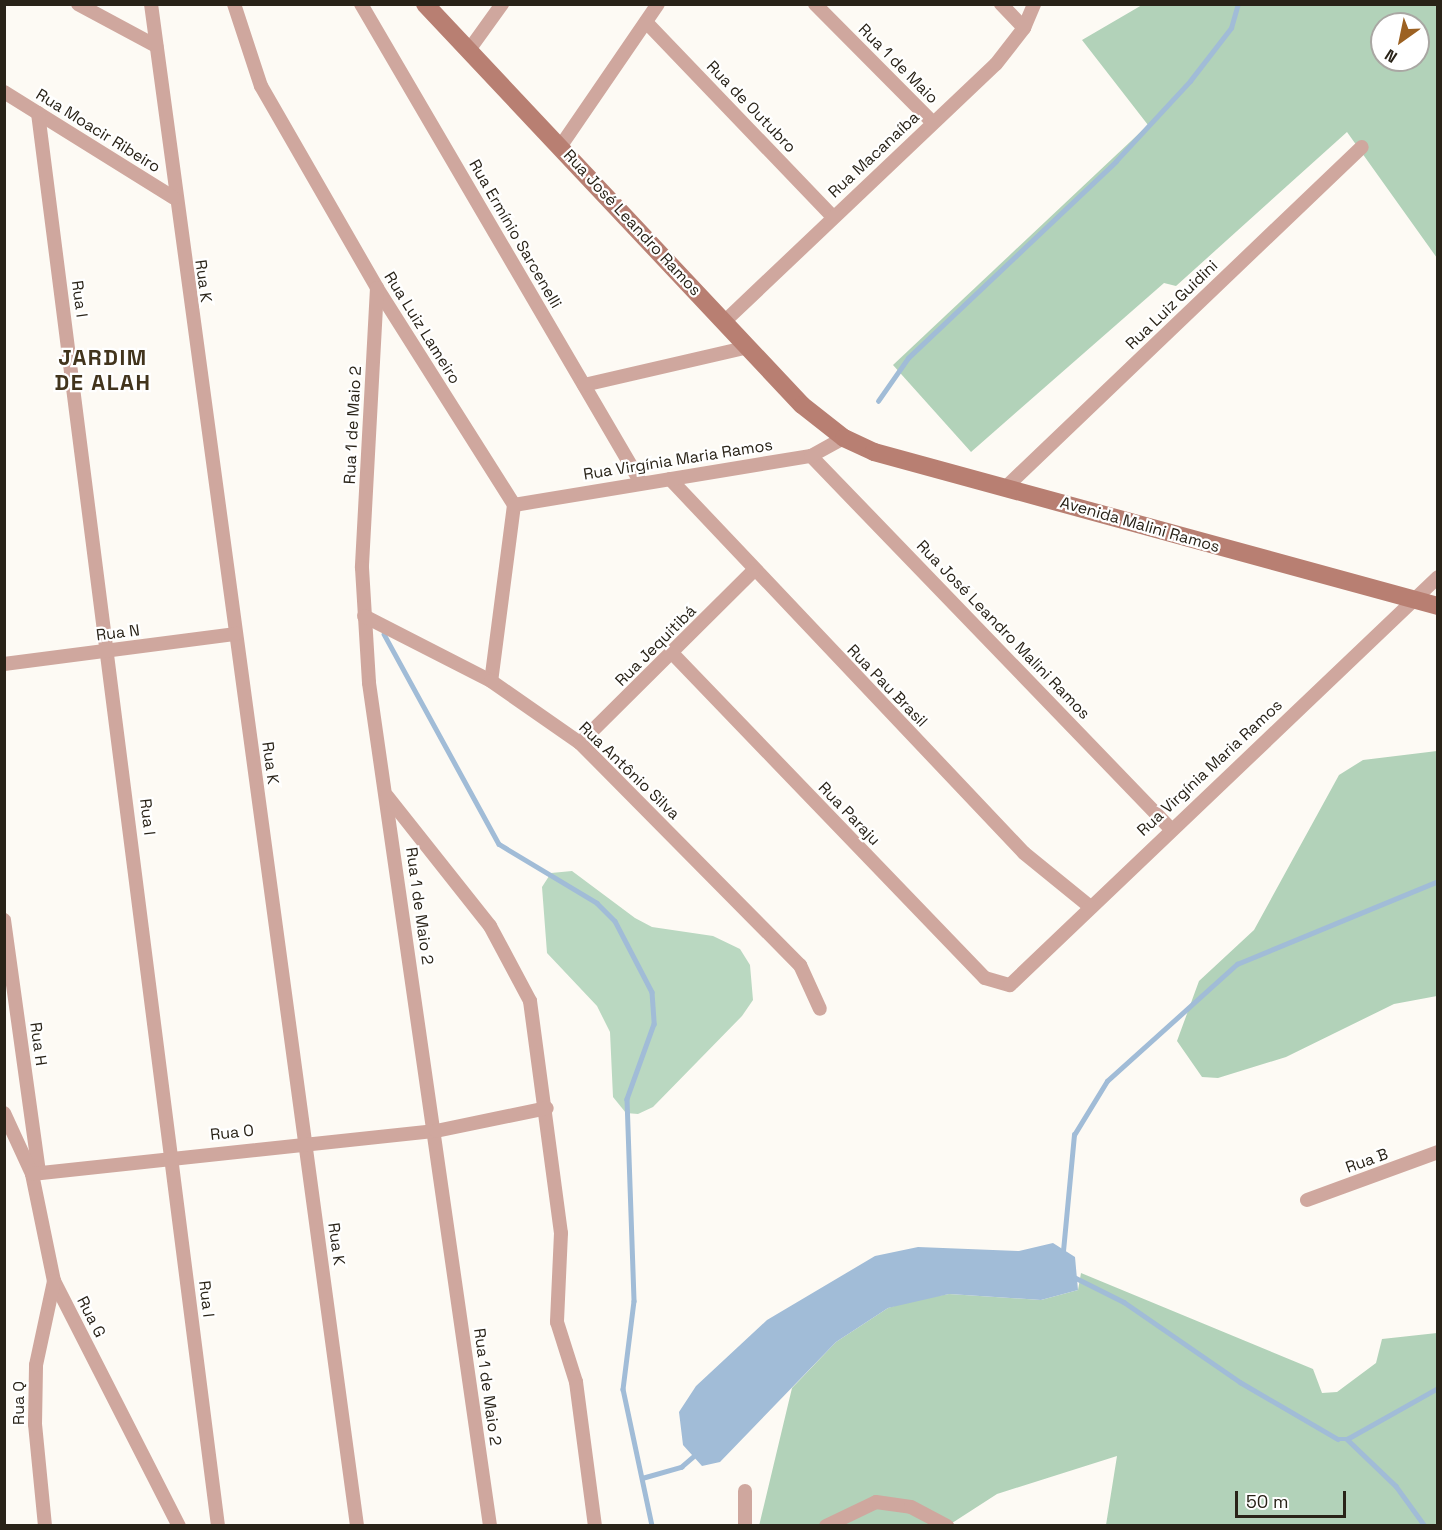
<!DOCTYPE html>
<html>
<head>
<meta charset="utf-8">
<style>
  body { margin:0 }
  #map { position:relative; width:1442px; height:1530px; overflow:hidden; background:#fdfaf4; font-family:"Space Grotesk",sans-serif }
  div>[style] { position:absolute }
  .green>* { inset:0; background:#bad8c1 }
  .forest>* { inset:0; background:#b2d2b9 }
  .water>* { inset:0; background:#a1bcd7 }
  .stream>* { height:4.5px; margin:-2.25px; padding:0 2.25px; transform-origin:2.25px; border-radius:2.25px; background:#a1bcd7 }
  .street>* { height:14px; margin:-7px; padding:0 7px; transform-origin:7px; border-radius:7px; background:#cfa79e }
  .secondary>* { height:18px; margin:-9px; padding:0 9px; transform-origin:9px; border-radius:9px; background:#b87f72 }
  span { translate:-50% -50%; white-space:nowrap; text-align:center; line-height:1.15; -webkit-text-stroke:4.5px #fff; paint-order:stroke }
  .street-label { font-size:16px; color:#292318 }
  .district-label { font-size:22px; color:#42341c; font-weight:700; letter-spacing:1.5px }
  .frame { position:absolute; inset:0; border:6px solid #292318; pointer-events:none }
  .north { position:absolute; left:1370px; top:12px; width:60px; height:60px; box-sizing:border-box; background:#fff; border:2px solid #a9a7a3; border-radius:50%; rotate:213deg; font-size:16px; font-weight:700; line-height:24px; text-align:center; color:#292318 }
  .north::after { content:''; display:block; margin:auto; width:21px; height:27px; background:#9c6122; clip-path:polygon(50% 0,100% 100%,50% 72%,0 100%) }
  .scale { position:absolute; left:1235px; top:1491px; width:111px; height:27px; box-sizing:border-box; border:3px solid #292318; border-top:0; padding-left:8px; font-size:18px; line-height:21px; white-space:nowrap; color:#292318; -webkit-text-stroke:4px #fff; paint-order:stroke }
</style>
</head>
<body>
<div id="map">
  <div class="green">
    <i style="clip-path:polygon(572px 871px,635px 918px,652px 927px,713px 936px,740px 949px,750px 965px,753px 1000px,742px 1016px,653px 1107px,638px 1114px,626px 1113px,613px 1097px,610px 1032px,597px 1006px,547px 953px,542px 887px,551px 873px)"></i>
  </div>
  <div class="forest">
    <i style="clip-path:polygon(evenodd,1142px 5px,1437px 5px,1437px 258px,1347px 132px,1176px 286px,1164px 283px,971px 452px,893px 365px,1148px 125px,1082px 40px,1142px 5px,1382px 24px,1418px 24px,1418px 60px,1382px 60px,1382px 24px)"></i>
    <i style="clip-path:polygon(1437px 751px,1437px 996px,1394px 1004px,1286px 1057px,1218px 1078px,1202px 1077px,1177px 1041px,1199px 981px,1254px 930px,1339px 775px,1363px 760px)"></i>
    <i style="clip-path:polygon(1081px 1273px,1313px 1369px,1322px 1393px,1337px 1392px,1376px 1363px,1382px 1339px,1437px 1333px,1437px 1525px,1106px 1525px,1117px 1456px,997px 1494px,949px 1525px,759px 1526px,792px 1388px,836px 1342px,888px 1308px,913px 1300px,949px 1294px,1041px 1300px,1078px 1290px)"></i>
  </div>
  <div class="water">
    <i style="clip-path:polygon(1053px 1243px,1075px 1257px,1078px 1290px,1041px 1300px,949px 1294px,888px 1308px,836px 1342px,720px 1462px,702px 1466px,683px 1445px,679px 1412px,696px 1386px,767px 1320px,875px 1256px,918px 1247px,1019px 1251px)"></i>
  </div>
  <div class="stream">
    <i style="left:878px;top:401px;width:52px;rotate:-55.1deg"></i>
    <i style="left:908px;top:358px;width:286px;rotate:-43.4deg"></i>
    <i style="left:1116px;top:161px;width:109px;rotate:-47.2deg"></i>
    <i style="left:1190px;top:81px;width:67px;rotate:-52.3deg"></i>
    <i style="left:1231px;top:28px;width:25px;rotate:-74deg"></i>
    <i style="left:384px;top:634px;width:239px;rotate:61.3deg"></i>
    <i style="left:499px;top:844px;width:114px;rotate:31deg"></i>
    <i style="left:597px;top:903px;width:25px;rotate:45deg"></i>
    <i style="left:615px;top:921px;width:80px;rotate:62.5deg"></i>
    <i style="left:652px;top:992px;width:32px;rotate:86deg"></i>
    <i style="left:654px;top:1024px;width:80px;rotate:109.8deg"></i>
    <i style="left:627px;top:1099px;width:202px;rotate:88deg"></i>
    <i style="left:634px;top:1301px;width:89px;rotate:97.1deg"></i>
    <i style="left:623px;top:1389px;width:140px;rotate:78deg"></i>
    <i style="left:1063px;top:1251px;width:117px;rotate:-84.6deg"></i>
    <i style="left:1074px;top:1135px;width:63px;rotate:-58.6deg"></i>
    <i style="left:1107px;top:1081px;width:175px;rotate:-42deg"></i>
    <i style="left:1237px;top:964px;width:217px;rotate:-22.4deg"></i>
    <i style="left:1074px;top:1277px;width:56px;rotate:26.6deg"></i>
    <i style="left:1124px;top:1302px;width:141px;rotate:34.6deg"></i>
    <i style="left:1240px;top:1382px;width:113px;rotate:30.2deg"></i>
    <i style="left:1338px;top:1439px;width:9px"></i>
    <i style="left:1347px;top:1439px;width:104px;rotate:-29.3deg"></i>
    <i style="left:1347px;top:1439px;width:68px;rotate:43.8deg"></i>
    <i style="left:1396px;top:1486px;width:49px;rotate:54.1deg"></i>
    <i style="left:642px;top:1478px;width:41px;rotate:-15.8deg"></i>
    <i style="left:681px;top:1467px;width:18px;rotate:-41deg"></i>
  </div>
  <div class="street">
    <i style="left:78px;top:4px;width:89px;rotate:28.3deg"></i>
    <i style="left:151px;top:4px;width:1536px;rotate:82.29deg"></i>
    <i style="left:234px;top:4px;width:86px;rotate:71.8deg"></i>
    <i style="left:261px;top:86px;width:233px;rotate:60.1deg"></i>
    <i style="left:377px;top:288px;width:257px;rotate:57.7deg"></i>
    <i style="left:514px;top:505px;width:177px;rotate:97.4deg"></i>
    <i style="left:361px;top:4px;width:553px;rotate:59.68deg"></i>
    <i style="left:815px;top:4px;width:166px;rotate:45.2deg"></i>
    <i style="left:1001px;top:4px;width:33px;rotate:46deg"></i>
    <i style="left:646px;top:22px;width:269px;rotate:46.2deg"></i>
    <i style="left:469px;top:50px;width:57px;rotate:-54.3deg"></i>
    <i style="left:4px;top:92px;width:200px;rotate:31.9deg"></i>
    <i style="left:38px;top:113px;width:1424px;rotate:82.74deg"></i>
    <i style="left:560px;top:147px;width:173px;rotate:-55.6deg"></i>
    <i style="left:377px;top:288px;width:280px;rotate:93.1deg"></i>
    <i style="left:362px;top:568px;width:115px;rotate:86.5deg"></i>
    <i style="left:369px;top:683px;width:852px;rotate:81.83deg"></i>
    <i style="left:725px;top:321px;width:373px;rotate:-43.5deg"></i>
    <i style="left:996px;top:64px;width:46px;rotate:-52.1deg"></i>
    <i style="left:1024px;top:28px;width:26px;rotate:-67deg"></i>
    <i style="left:584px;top:385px;width:169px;rotate:-13deg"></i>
    <i style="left:811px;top:456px;width:517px;rotate:46.02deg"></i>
    <i style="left:670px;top:479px;width:515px;rotate:46.57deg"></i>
    <i style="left:1024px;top:853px;width:82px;rotate:39.1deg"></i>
    <i style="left:1006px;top:487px;width:492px;rotate:-43.7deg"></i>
    <i style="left:514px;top:505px;width:301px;rotate:-9.4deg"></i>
    <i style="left:811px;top:456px;width:38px;rotate:-29deg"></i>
    <i style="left:364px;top:616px;width:143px;rotate:27.1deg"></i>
    <i style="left:491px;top:681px;width:108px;rotate:34.9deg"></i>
    <i style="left:580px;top:743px;width:313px;rotate:45.3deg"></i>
    <i style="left:800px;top:965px;width:48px;rotate:65.6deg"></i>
    <i style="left:672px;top:653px;width:451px;rotate:46.1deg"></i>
    <i style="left:985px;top:978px;width:26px;rotate:16deg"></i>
    <i style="left:1010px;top:985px;width:591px;rotate:-43.63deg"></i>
    <i style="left:4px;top:664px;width:234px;rotate:-7.4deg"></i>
    <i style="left:580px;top:743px;width:244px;rotate:-44.8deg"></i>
    <i style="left:387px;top:796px;width:166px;rotate:51.6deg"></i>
    <i style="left:490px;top:926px;width:85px;rotate:61.9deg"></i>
    <i style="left:530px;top:1001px;width:234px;rotate:82.4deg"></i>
    <i style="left:561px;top:1233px;width:89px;rotate:92.6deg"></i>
    <i style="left:557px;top:1322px;width:63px;rotate:72.4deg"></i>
    <i style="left:576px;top:1382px;width:145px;rotate:82.5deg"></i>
    <i style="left:4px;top:920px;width:255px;rotate:82.1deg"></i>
    <i style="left:4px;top:1113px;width:67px;rotate:65.3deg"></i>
    <i style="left:32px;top:1174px;width:109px;rotate:78.4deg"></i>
    <i style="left:54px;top:1281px;width:275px;rotate:63deg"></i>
    <i style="left:32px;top:1174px;width:406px;rotate:-6.1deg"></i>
    <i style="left:436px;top:1131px;width:113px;rotate:-11.7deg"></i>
    <i style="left:1307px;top:1200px;width:140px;rotate:-20.1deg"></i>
    <i style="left:45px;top:1526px;width:102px;rotate:-95.6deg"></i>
    <i style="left:35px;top:1424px;width:59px;rotate:-89deg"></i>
    <i style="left:36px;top:1365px;width:86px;rotate:-77.9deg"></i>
    <i style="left:745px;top:1526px;width:35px;rotate:-90deg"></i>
    <i style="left:826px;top:1526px;width:55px;rotate:-25.6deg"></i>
    <i style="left:876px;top:1502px;width:35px;rotate:8deg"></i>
    <i style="left:911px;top:1507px;width:41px;rotate:27.8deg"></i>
  </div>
  <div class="secondary">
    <i style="left:425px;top:4px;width:550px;rotate:46.77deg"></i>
    <i style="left:802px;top:405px;width:53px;rotate:38.2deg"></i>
    <i style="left:844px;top:438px;width:33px;rotate:25deg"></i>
    <i style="left:874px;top:452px;width:585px;rotate:15.27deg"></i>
  </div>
  <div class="street-label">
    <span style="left:898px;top:64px;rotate:45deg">Rua 1 de Maio</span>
    <span style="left:751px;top:107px;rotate:46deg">Rua de Outubro</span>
    <span style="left:98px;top:131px;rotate:32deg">Rua Moacir Ribeiro</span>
    <span style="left:874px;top:155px;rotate:-43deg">Rua Macanaíba</span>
    <span style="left:632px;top:223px;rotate:47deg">Rua José Leandro Ramos</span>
    <span style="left:515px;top:234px;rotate:60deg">Rua Ermínio Sarcenelli</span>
    <span style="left:203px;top:281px;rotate:82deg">Rua K</span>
    <span style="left:79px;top:299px;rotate:82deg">Rua I</span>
    <span style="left:1172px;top:305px;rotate:-44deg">Rua Luiz Guidini</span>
    <span style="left:422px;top:328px;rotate:58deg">Rua Luiz Lameiro</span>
    <span style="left:353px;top:425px;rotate:-87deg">Rua 1 de Maio 2</span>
    <span style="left:678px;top:460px;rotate:-9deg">Rua Virgínia Maria Ramos</span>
    <span style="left:1140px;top:525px;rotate:16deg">Avenida Malini Ramos</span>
    <span style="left:1003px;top:630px;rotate:46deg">Rua José Leandro Malini Ramos</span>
    <span style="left:118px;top:633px;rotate:-7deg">Rua N</span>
    <span style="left:656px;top:646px;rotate:-45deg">Rua Jequitibá</span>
    <span style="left:887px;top:686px;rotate:46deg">Rua Pau Brasil</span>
    <span style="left:270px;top:763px;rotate:82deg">Rua K</span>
    <span style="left:1210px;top:768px;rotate:-43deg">Rua Virgínia Maria Ramos</span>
    <span style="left:629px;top:771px;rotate:44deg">Rua Antônio Silva</span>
    <span style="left:849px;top:814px;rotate:46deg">Rua Paraju</span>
    <span style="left:147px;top:817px;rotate:83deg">Rua I</span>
    <span style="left:419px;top:906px;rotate:82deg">Rua 1 de Maio 2</span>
    <span style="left:38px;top:1044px;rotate:82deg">Rua H</span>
    <span style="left:232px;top:1133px;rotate:-6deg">Rua O</span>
    <span style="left:1367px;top:1161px;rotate:-20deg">Rua B</span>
    <span style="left:336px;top:1244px;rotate:82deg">Rua K</span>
    <span style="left:206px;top:1299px;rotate:83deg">Rua I</span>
    <span style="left:91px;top:1317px;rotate:63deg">Rua G</span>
    <span style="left:487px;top:1387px;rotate:82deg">Rua 1 de Maio 2</span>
    <span style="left:19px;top:1403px;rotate:-90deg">Rua Q</span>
  </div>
  <div class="district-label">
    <span style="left:103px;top:370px">JARDIM<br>DE ALAH</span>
  </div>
  <div class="frame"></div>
  <div class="north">N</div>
  <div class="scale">50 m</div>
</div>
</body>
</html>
